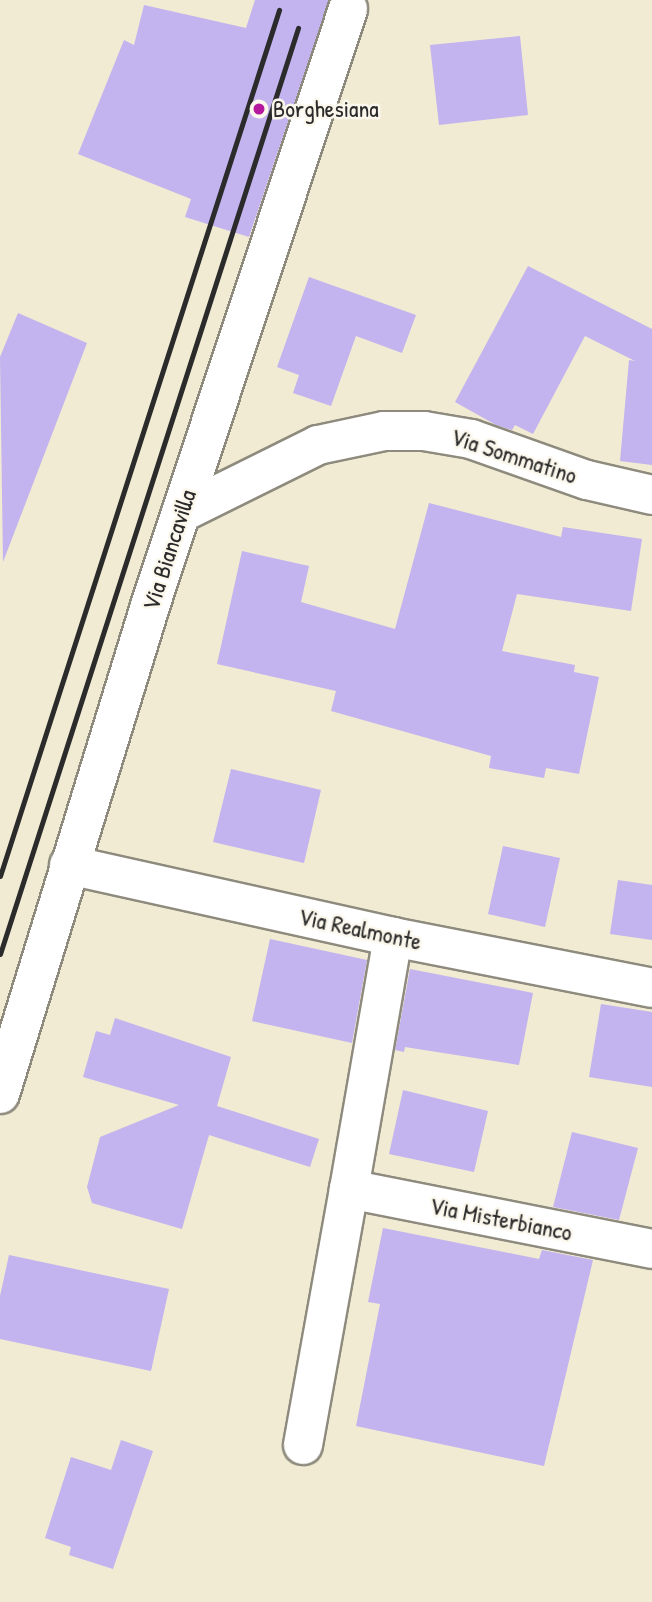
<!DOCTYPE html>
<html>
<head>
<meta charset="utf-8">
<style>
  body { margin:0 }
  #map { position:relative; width:652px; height:1602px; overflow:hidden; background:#f0ebd2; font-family:"Patrick Hand",sans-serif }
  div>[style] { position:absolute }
  .building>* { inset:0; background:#c3b3ef }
  .roads { filter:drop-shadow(2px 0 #8e8b7e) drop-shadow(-2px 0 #8e8b7e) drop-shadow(0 2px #8e8b7e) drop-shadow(0 -2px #8e8b7e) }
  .minor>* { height:38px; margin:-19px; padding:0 19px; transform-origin:19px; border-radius:19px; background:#fff }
  .rail>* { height:5px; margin:-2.5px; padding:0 2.5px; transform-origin:2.5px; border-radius:2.5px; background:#2b2b2b }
  .dots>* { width:19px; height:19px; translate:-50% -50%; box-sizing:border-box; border:4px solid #fbf7ec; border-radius:50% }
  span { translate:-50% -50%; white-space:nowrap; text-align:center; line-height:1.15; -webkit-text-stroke:5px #fbf7ec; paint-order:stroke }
  .poi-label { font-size:24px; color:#2b2b2b }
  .left { translate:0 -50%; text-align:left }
  .street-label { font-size:24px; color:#2b2b2b }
</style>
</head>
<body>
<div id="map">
  <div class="building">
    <i style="clip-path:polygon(255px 0,329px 0,249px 237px,185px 217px,191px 199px,78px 154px,124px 40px,134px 45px,144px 5px,246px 28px)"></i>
    <i style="clip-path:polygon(520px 36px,528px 115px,439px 125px,430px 45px)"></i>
    <i style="clip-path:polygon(528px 266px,652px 329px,652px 465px,620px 461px,629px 360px,635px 361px,585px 336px,533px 434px,515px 425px,512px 430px,496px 425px,455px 402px)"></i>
    <i style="clip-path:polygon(309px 277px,416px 315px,402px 353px,356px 336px,331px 406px,293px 393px,299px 375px,277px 367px)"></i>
    <i style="clip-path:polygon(18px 313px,87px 343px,3px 562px,0 357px)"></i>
    <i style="clip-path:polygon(429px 503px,561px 537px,563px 527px,642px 539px,631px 611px,517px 594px,502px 651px,575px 665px,574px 672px,599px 677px,579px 774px,546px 768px,544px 778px,489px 768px,491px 756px,331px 711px,336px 691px,217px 664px,242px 551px,309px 566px,301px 602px,395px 629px)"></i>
    <i style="clip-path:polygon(231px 769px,321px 790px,304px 863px,213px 842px)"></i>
    <i style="clip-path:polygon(503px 846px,560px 858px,545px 927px,488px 914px)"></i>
    <i style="clip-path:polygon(618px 880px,652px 885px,652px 940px,610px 934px)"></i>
    <i style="clip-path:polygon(270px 939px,367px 960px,352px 1043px,252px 1021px)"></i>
    <i style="clip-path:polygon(410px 969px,533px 993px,519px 1065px,405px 1047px,404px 1052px,395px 1050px)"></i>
    <i style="clip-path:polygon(601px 1004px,652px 1012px,652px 1087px,589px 1077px)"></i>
    <i style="clip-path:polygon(115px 1018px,231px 1057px,217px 1106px,319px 1139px,310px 1167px,209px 1135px,182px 1229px,92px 1203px,87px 1187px,100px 1137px,179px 1105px,83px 1077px,96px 1031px,110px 1035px)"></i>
    <i style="clip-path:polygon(403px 1090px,488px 1111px,474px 1172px,389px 1154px)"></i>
    <i style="clip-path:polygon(572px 1132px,638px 1148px,619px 1220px,553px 1207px)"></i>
    <i style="clip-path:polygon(383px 1228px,539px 1259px,542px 1250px,593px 1260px,544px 1466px,356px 1426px,380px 1304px,368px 1302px)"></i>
    <i style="clip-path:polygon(9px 1255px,169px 1289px,151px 1371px,0 1339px,0 1296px)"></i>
    <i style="clip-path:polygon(121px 1440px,153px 1451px,113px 1569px,69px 1555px,71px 1547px,45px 1538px,71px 1457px,111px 1470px)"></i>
  </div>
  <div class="roads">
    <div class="minor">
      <i style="left:181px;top:513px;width:153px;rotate:-26.4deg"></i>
      <i style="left:318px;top:445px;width:67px;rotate:-12deg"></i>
      <i style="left:384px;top:431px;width:40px"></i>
      <i style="left:424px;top:431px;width:48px;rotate:9.7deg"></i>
      <i style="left:471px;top:439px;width:123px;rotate:19.5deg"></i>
      <i style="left:587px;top:480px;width:67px;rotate:13deg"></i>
      <i style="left:69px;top:865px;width:332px;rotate:12.5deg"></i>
      <i style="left:393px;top:937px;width:264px;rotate:11.1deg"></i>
      <i style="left:393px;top:937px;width:256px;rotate:99.9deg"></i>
      <i style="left:349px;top:1189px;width:309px;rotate:11.2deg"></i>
      <i style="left:0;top:1094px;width:511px;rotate:-72.91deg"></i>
      <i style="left:150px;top:606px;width:629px;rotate:-71.65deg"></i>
      <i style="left:303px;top:1445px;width:260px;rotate:-79.8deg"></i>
    </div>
  </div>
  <div class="rail">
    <i style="left:0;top:876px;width:910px;rotate:-72.14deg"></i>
    <i style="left:0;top:954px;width:973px;rotate:-72.16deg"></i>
  </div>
  <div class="dots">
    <i style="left:259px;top:109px;background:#b5179e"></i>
  </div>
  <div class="poi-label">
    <span class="left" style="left:273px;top:109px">Borghesiana</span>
  </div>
  <div class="street-label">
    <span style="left:514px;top:456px;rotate:18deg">Via Sommatino</span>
    <span style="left:169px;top:550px;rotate:-72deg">Via Biancavilla</span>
    <span style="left:360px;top:929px;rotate:12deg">Via Realmonte</span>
    <span style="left:501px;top:1219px;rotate:11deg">Via Misterbianco</span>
  </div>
</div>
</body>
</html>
